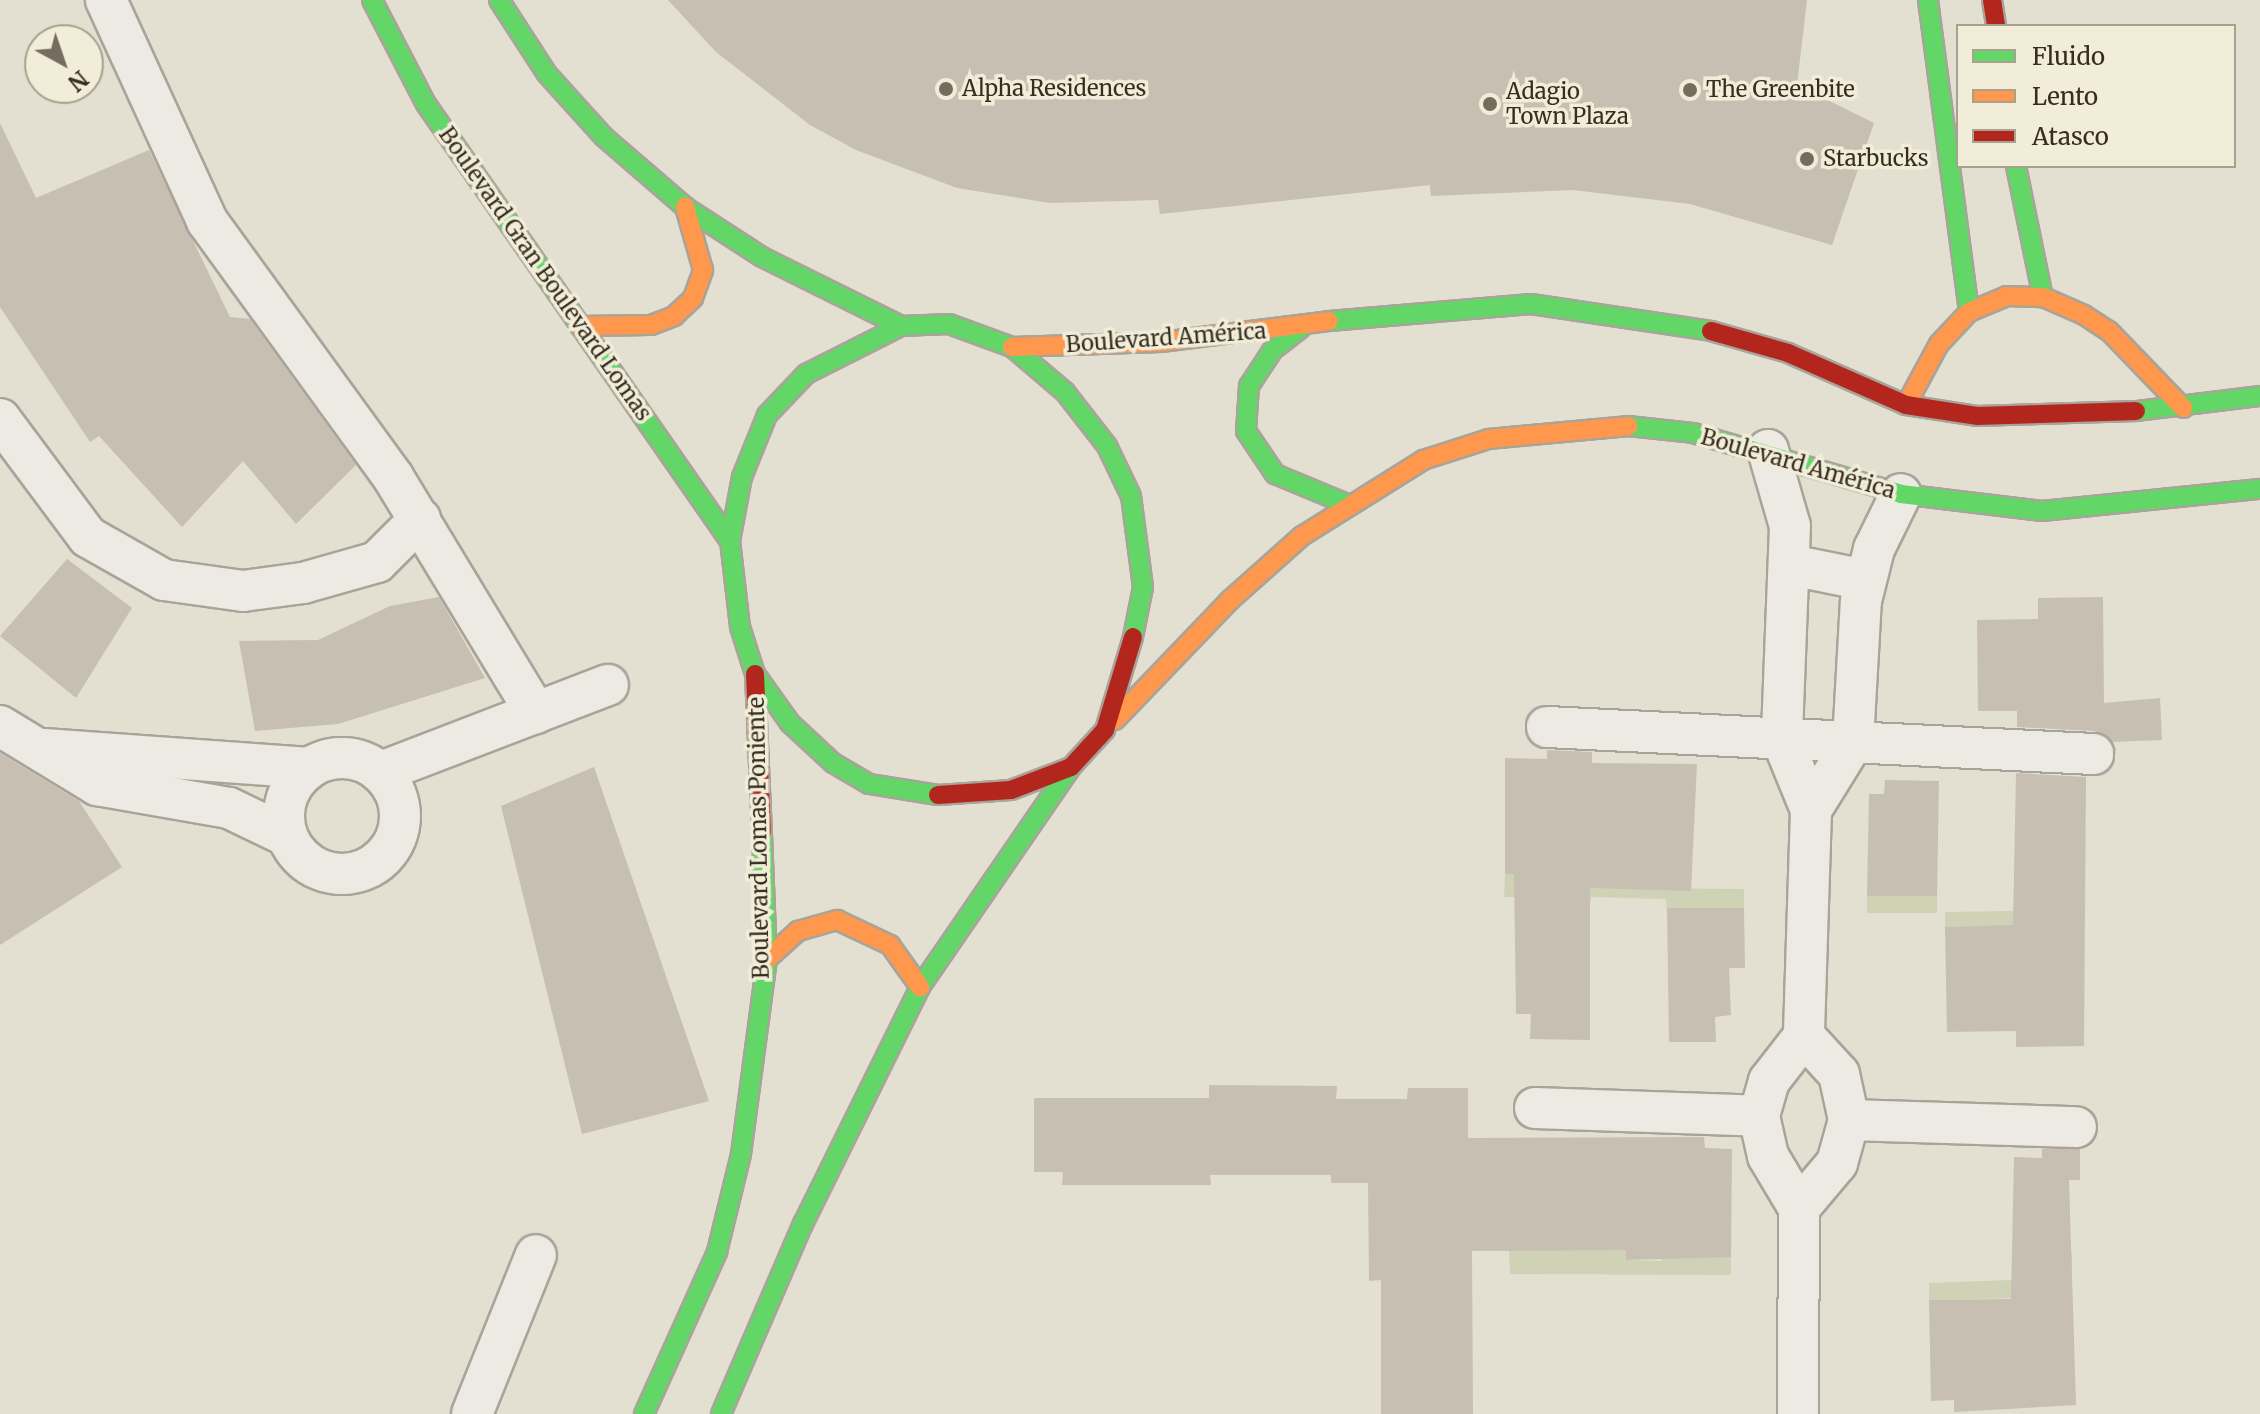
<!DOCTYPE html>
<html>
<head>
<meta charset="utf-8">
<style>
  body { margin:0 }
  #map { position:relative; width:2260px; height:1414px; overflow:hidden; background:#e3dfd1; font-family:Merriweather,serif }
  div>[style] { position:absolute }
  .green>* { inset:0; background:#d0d2b6 }
  .building>* { inset:0; background:#c7bfb2 }
  .roads { filter:drop-shadow(2px 0 #a9a49a) drop-shadow(-2px 0 #a9a49a) drop-shadow(0 2px #a9a49a) drop-shadow(0 -2px #a9a49a) }
  .street>* { height:40px; margin:-20px; padding:0 20px; transform-origin:20px; border-radius:20px; background:#eceae2 }
  .street>.ring { margin:-20px; padding:0; box-sizing:content-box; background:none; border:40px solid #eceae2; border-radius:50% }
  .fast>* { height:18px; margin:-9px; padding:0 9px; transform-origin:9px; border-radius:9px; background:#63d668 }
  .slow>* { height:18px; margin:-9px; padding:0 9px; transform-origin:9px; border-radius:9px; background:#ff974d }
  .jam>* { height:18px; margin:-9px; padding:0 9px; transform-origin:9px; border-radius:9px; background:#b3261e }
  .dots>* { width:22px; height:22px; translate:-50% -50%; box-sizing:border-box; border:4px solid #f2edd9; border-radius:50% }
  span { translate:-50% -50%; white-space:nowrap; text-align:center; line-height:1.15; -webkit-text-stroke:7px #f2edd9; paint-order:stroke }
  .poi-label { font-size:22px; color:#372e22 }
  .left { translate:0 -50%; text-align:left }
  .street-label { font-size:22px; color:#372e22 }
  .legend { position:absolute; left:1956px; top:24px; width:280px; height:144px; box-sizing:border-box; background:#f2edd9; border:2px solid #a7a190; margin:0; padding:10px 14px; list-style:none; font-size:24px; color:#372e22 }
  .legend li { display:flex; align-items:center; gap:16px; height:40px }
  .legend b { width:40px; border:2px solid #a7a190 }
  .north { position:absolute; left:24px; top:24px; width:80px; height:80px; box-sizing:border-box; background:#f2edd9; border:2px solid #a7a190; border-radius:50%; rotate:140deg; font-size:22px; font-weight:700; line-height:32px; text-align:center; color:#372e22 }
  .north::after { content:''; display:block; margin:auto; width:28px; height:36px; background:#736c5f; clip-path:polygon(50% 0,100% 100%,50% 72%,0 100%) }
</style>
</head>
<body>
<div id="map">
  <div class="green">
    <i style="clip-path:polygon(1505px 874px,1536px 874px,1592px 888px,1744px 889px,1744px 908px,1667px 916px,1666px 899px,1591px 897px,1590px 908px,1515px 909px,1515px 897px,1504px 897px)"></i>
    <i style="clip-path:polygon(1867px 896px,1937px 896px,1937px 913px,1867px 913px)"></i>
    <i style="clip-path:polygon(2013px 911px,2083px 934px,1979px 926px,1950px 927px,1945px 938px,1945px 912px)"></i>
    <i style="clip-path:polygon(1663px 1231px,1681px 1257px,1731px 1257px,1731px 1275px,1510px 1274px,1509px 1250px,1626px 1250px,1627px 1260px,1662px 1261px)"></i>
    <i style="clip-path:polygon(2072px 1254px,2072px 1297px,1929px 1300px,1929px 1283px,2011px 1280px,2047px 1255px)"></i>
  </div>
  <div class="building">
    <i style="clip-path:polygon(668px 0,1807px 0,1797px 85px,1874px 123px,1832px 245px,1690px 204px,1573px 190px,1431px 196px,1430px 185px,1160px 214px,1158px 200px,1050px 203px,957px 188px,856px 150px,810px 125px,716px 52px)"></i>
    <i style="clip-path:polygon(0 123px,36px 198px,149px 150px,230px 317px,250px 319px,356px 465px,296px 524px,243px 461px,182px 527px,99px 436px,90px 442px,0 307px)"></i>
    <i style="clip-path:polygon(67px 559px,132px 608px,76px 698px,0 636px)"></i>
    <i style="clip-path:polygon(439px 597px,485px 678px,338px 724px,255px 731px,239px 641px,318px 640px,390px 606px)"></i>
    <i style="clip-path:polygon(2103px 597px,2104px 703px,2160px 698px,2162px 740px,2112px 742px,2094px 731px,2017px 727px,2017px 711px,1978px 711px,1977px 620px,2038px 619px,2038px 598px)"></i>
    <i style="clip-path:polygon(1547px 750px,1592px 752px,1592px 763px,1697px 764px,1691px 891px,1590px 888px,1590px 1040px,1530px 1039px,1531px 1014px,1516px 1014px,1514px 874px,1505px 874px,1505px 758px,1547px 759px)"></i>
    <i style="clip-path:polygon(0 753px,79px 801px,122px 867px,0 945px)"></i>
    <i style="clip-path:polygon(594px 767px,709px 1101px,582px 1134px,501px 806px)"></i>
    <i style="clip-path:polygon(2016px 773px,2086px 777px,2084px 1046px,2016px 1047px,2016px 1031px,1947px 1032px,1945px 927px,2013px 925px)"></i>
    <i style="clip-path:polygon(1885px 780px,1939px 781px,1937px 896px,1867px 896px,1869px 794px,1884px 794px)"></i>
    <i style="clip-path:polygon(1667px 908px,1744px 908px,1745px 968px,1729px 968px,1731px 1015px,1715px 1017px,1716px 1042px,1669px 1042px)"></i>
    <i style="clip-path:polygon(1209px 1085px,1337px 1086px,1336px 1099px,1407px 1099px,1408px 1088px,1468px 1088px,1468px 1138px,1704px 1137px,1705px 1148px,1732px 1149px,1731px 1257px,1626px 1260px,1626px 1250px,1472px 1251px,1473px 1414px,1381px 1414px,1381px 1280px,1369px 1281px,1368px 1183px,1331px 1183px,1331px 1175px,1210px 1175px,1211px 1185px,1062px 1185px,1063px 1172px,1034px 1172px,1034px 1098px,1209px 1098px)"></i>
    <i style="clip-path:polygon(2042px 1149px,2080px 1149px,2080px 1180px,2069px 1180px,2076px 1405px,1954px 1412px,1954px 1400px,1931px 1401px,1929px 1300px,2011px 1299px,2014px 1157px,2042px 1158px)"></i>
  </div>
  <div class="roads">
    <div class="street">
      <i style="left:106px;top:0;width:243px;rotate:65.4deg"></i>
      <i style="left:207px;top:221px;width:316px;rotate:54deg"></i>
      <i style="left:393px;top:477px;width:276px;rotate:58.8deg"></i>
      <i style="left:0;top:419px;width:147px;rotate:53.3deg"></i>
      <i style="left:88px;top:537px;width:87px;rotate:29.5deg"></i>
      <i style="left:164px;top:580px;width:80px;rotate:7.9deg"></i>
      <i style="left:243px;top:591px;width:61px;rotate:-7.6deg"></i>
      <i style="left:303px;top:583px;width:77px;rotate:-15.8deg"></i>
      <i style="left:377px;top:562px;width:61px;rotate:-45deg"></i>
      <i style="left:1768px;top:450px;width:79px;rotate:73.9deg"></i>
      <i style="left:1790px;top:526px;width:213px;rotate:92.2deg"></i>
      <i style="left:1782px;top:739px;width:77px;rotate:67.8deg"></i>
      <i style="left:1811px;top:810px;width:226px;rotate:91.8deg"></i>
      <i style="left:1804px;top:1036px;width:57px;rotate:127.9deg"></i>
      <i style="left:1769px;top:1081px;width:36px;rotate:106deg"></i>
      <i style="left:1759px;top:1116px;width:41px;rotate:77.3deg"></i>
      <i style="left:1768px;top:1156px;width:61px;rotate:59.2deg"></i>
      <i style="left:1799px;top:1208px;width:206px;rotate:90.3deg"></i>
      <i style="left:1791px;top:565px;width:76px;rotate:11.5deg"></i>
      <i style="left:0;top:726px;width:114px;rotate:31.3deg"></i>
      <i style="left:97px;top:785px;width:134px;rotate:9.9deg"></i>
      <i style="left:229px;top:808px;width:64px;rotate:25.8deg"></i>
      <i style="left:1547px;top:727px;width:547px;rotate:2.83deg"></i>
      <i style="left:44px;top:749px;width:266px;rotate:4.1deg"></i>
      <i class="ring" style="left:284px;top:758px;width:76px;height:76px"></i>
      <i style="left:381px;top:772px;width:243px;rotate:-21deg"></i>
      <i style="left:1811px;top:810px;width:80px;rotate:-58.3deg"></i>
      <i style="left:1853px;top:742px;width:141px;rotate:-86.8deg"></i>
      <i style="left:1861px;top:601px;width:54px;rotate:-76deg"></i>
      <i style="left:1874px;top:549px;width:61px;rotate:-63.9deg"></i>
      <i style="left:1535px;top:1108px;width:224px;rotate:2deg"></i>
      <i style="left:1849px;top:1120px;width:227px;rotate:1.8deg"></i>
      <i style="left:1799px;top:1208px;width:59px;rotate:-49.8deg"></i>
      <i style="left:1837px;top:1163px;width:45px;rotate:-74.4deg"></i>
      <i style="left:1849px;top:1120px;width:47px;rotate:-102.3deg"></i>
      <i style="left:1839px;top:1074px;width:52px;rotate:-132.6deg"></i>
      <i style="left:472px;top:1414px;width:171px;rotate:-68.1deg"></i>
    </div>
    <div class="fast">
      <i style="left:372px;top:0;width:117px;rotate:62.6deg"></i>
      <i style="left:426px;top:104px;width:532px;rotate:55.18deg"></i>
      <i style="left:499px;top:0;width:88px;rotate:57deg"></i>
      <i style="left:547px;top:74px;width:85px;rotate:47.9deg"></i>
      <i style="left:604px;top:137px;width:107px;rotate:40.8deg"></i>
      <i style="left:685px;top:207px;width:92px;rotate:33deg"></i>
      <i style="left:762px;top:257px;width:155px;rotate:26.4deg"></i>
      <i style="left:1928px;top:0;width:315px;rotate:82.5deg"></i>
      <i style="left:2016px;top:166px;width:134px;rotate:78.4deg"></i>
      <i style="left:1329px;top:321px;width:203px;rotate:-4.8deg"></i>
      <i style="left:1531px;top:304px;width:182px;rotate:8.5deg"></i>
      <i style="left:949px;top:324px;width:67px;rotate:20.1deg"></i>
      <i style="left:1012px;top:347px;width:70px;rotate:40.3deg"></i>
      <i style="left:1065px;top:392px;width:68px;rotate:52.1deg"></i>
      <i style="left:1107px;top:446px;width:55px;rotate:64.4deg"></i>
      <i style="left:1131px;top:496px;width:92px;rotate:82.5deg"></i>
      <i style="left:1143px;top:587px;width:51px;rotate:101.3deg"></i>
      <i style="left:1301px;top:328px;width:37px;rotate:142deg"></i>
      <i style="left:1272px;top:351px;width:42px;rotate:123.3deg"></i>
      <i style="left:1249px;top:386px;width:45px;rotate:93.8deg"></i>
      <i style="left:1246px;top:431px;width:52px;rotate:56deg"></i>
      <i style="left:1275px;top:474px;width:78px;rotate:22.6deg"></i>
      <i style="left:2136px;top:411px;width:125px;rotate:-6.9deg"></i>
      <i style="left:1628px;top:426px;width:65px;rotate:6.1deg"></i>
      <i style="left:1693px;top:433px;width:217px;rotate:16.3deg"></i>
      <i style="left:1901px;top:494px;width:142px;rotate:6.9deg"></i>
      <i style="left:2042px;top:511px;width:219px;rotate:-5.8deg"></i>
      <i style="left:938px;top:795px;width:70px;rotate:-170.9deg"></i>
      <i style="left:869px;top:784px;width:42px;rotate:-149.7deg"></i>
      <i style="left:833px;top:763px;width:59px;rotate:-137.1deg"></i>
      <i style="left:790px;top:723px;width:60px;rotate:-125.5deg"></i>
      <i style="left:755px;top:674px;width:49px;rotate:-107.7deg"></i>
      <i style="left:740px;top:627px;width:87px;rotate:-96.6deg"></i>
      <i style="left:730px;top:541px;width:65px;rotate:-79.4deg"></i>
      <i style="left:742px;top:477px;width:67px;rotate:-68deg"></i>
      <i style="left:767px;top:415px;width:57px;rotate:-46.4deg"></i>
      <i style="left:806px;top:374px;width:106px;rotate:-26.8deg"></i>
      <i style="left:901px;top:326px;width:48px;rotate:-2.4deg"></i>
      <i style="left:644px;top:1414px;width:178px;rotate:-65.7deg"></i>
      <i style="left:717px;top:1252px;width:101px;rotate:-76.2deg"></i>
      <i style="left:741px;top:1154px;width:197px;rotate:-82.4deg"></i>
      <i style="left:767px;top:959px;width:127px;rotate:-92.3deg"></i>
      <i style="left:721px;top:1414px;width:207px;rotate:-66.7deg"></i>
      <i style="left:803px;top:1224px;width:264px;rotate:-63.7deg"></i>
      <i style="left:920px;top:987px;width:267px;rotate:-55.5deg"></i>
    </div>
    <div class="slow">
      <i style="left:580px;top:326px;width:71px;rotate:-0.8deg"></i>
      <i style="left:651px;top:325px;width:25px;rotate:-21deg"></i>
      <i style="left:674px;top:316px;width:26px;rotate:-43deg"></i>
      <i style="left:693px;top:298px;width:30px;rotate:-70deg"></i>
      <i style="left:703px;top:270px;width:66px;rotate:-105.9deg"></i>
      <i style="left:1012px;top:347px;width:149px;rotate:-1.9deg"></i>
      <i style="left:1161px;top:342px;width:169px;rotate:-7.1deg"></i>
      <i style="left:1906px;top:405px;width:69px;rotate:-61.6deg"></i>
      <i style="left:1939px;top:344px;width:44px;rotate:-46.8deg"></i>
      <i style="left:1969px;top:312px;width:41px;rotate:-22.8deg"></i>
      <i style="left:2007px;top:296px;width:36px;rotate:2deg"></i>
      <i style="left:2043px;top:297px;width:45px;rotate:23.7deg"></i>
      <i style="left:2084px;top:315px;width:30px;rotate:33deg"></i>
      <i style="left:2109px;top:331px;width:107px;rotate:46.1deg"></i>
      <i style="left:1115px;top:720px;width:165px;rotate:-46.2deg"></i>
      <i style="left:1229px;top:601px;width:98px;rotate:-41.7deg"></i>
      <i style="left:1302px;top:536px;width:143px;rotate:-32.1deg"></i>
      <i style="left:1423px;top:460px;width:69px;rotate:-17.7deg"></i>
      <i style="left:1489px;top:439px;width:140px;rotate:-5.3deg"></i>
      <i style="left:767px;top:959px;width:42px;rotate:-42.1deg"></i>
      <i style="left:798px;top:931px;width:41px;rotate:-15.8deg"></i>
      <i style="left:837px;top:920px;width:59px;rotate:25.3deg"></i>
      <i style="left:890px;top:945px;width:52px;rotate:54.5deg"></i>
    </div>
    <div class="jam">
      <i style="left:1992px;top:0;width:26px;rotate:81deg"></i>
      <i style="left:1711px;top:331px;width:80px;rotate:15.9deg"></i>
      <i style="left:1788px;top:353px;width:129px;rotate:23.8deg"></i>
      <i style="left:1906px;top:405px;width:73px;rotate:8.7deg"></i>
      <i style="left:1978px;top:416px;width:158px;rotate:-1.8deg"></i>
      <i style="left:755px;top:674px;width:158px;rotate:87.5deg"></i>
      <i style="left:938px;top:795px;width:73px;rotate:-3.9deg"></i>
      <i style="left:1011px;top:790px;width:64px;rotate:-21deg"></i>
      <i style="left:1071px;top:767px;width:50px;rotate:-47.4deg"></i>
      <i style="left:1105px;top:730px;width:97px;rotate:-73.2deg"></i>
    </div>
  </div>
  <div class="dots">
    <i style="left:946px;top:89px;background:#736c5f"></i>
    <i style="left:1690px;top:90px;background:#736c5f"></i>
    <i style="left:1490px;top:104px;background:#736c5f"></i>
    <i style="left:1807px;top:159px;background:#736c5f"></i>
  </div>
  <div class="poi-label">
    <span class="left" style="left:962px;top:89px">Alpha Residences</span>
    <span class="left" style="left:1706px;top:90px">The Greenbite</span>
    <span class="left" style="left:1506px;top:104px">Adagio<br>Town Plaza</span>
    <span class="left" style="left:1823px;top:159px">Starbucks</span>
  </div>
  <div class="street-label">
    <span style="left:545px;top:274px;rotate:55deg">Boulevard Gran Boulevard Lomas</span>
    <span style="left:1166px;top:338px;rotate:-4deg">Boulevard América</span>
    <span style="left:1798px;top:464px;rotate:16deg">Boulevard América</span>
    <span style="left:759px;top:838px;rotate:-91deg">Boulevard Lomas Poniente</span>
  </div>
  <ul class="legend">
  <li><b style="height:10px;background:#63d668"></b>Fluido</li>
  <li><b style="height:10px;background:#ff974d"></b>Lento</li>
  <li><b style="height:10px;background:#b3261e"></b>Atasco</li>
  </ul>
  <div class="north">N</div>
</div>
</body>
</html>
